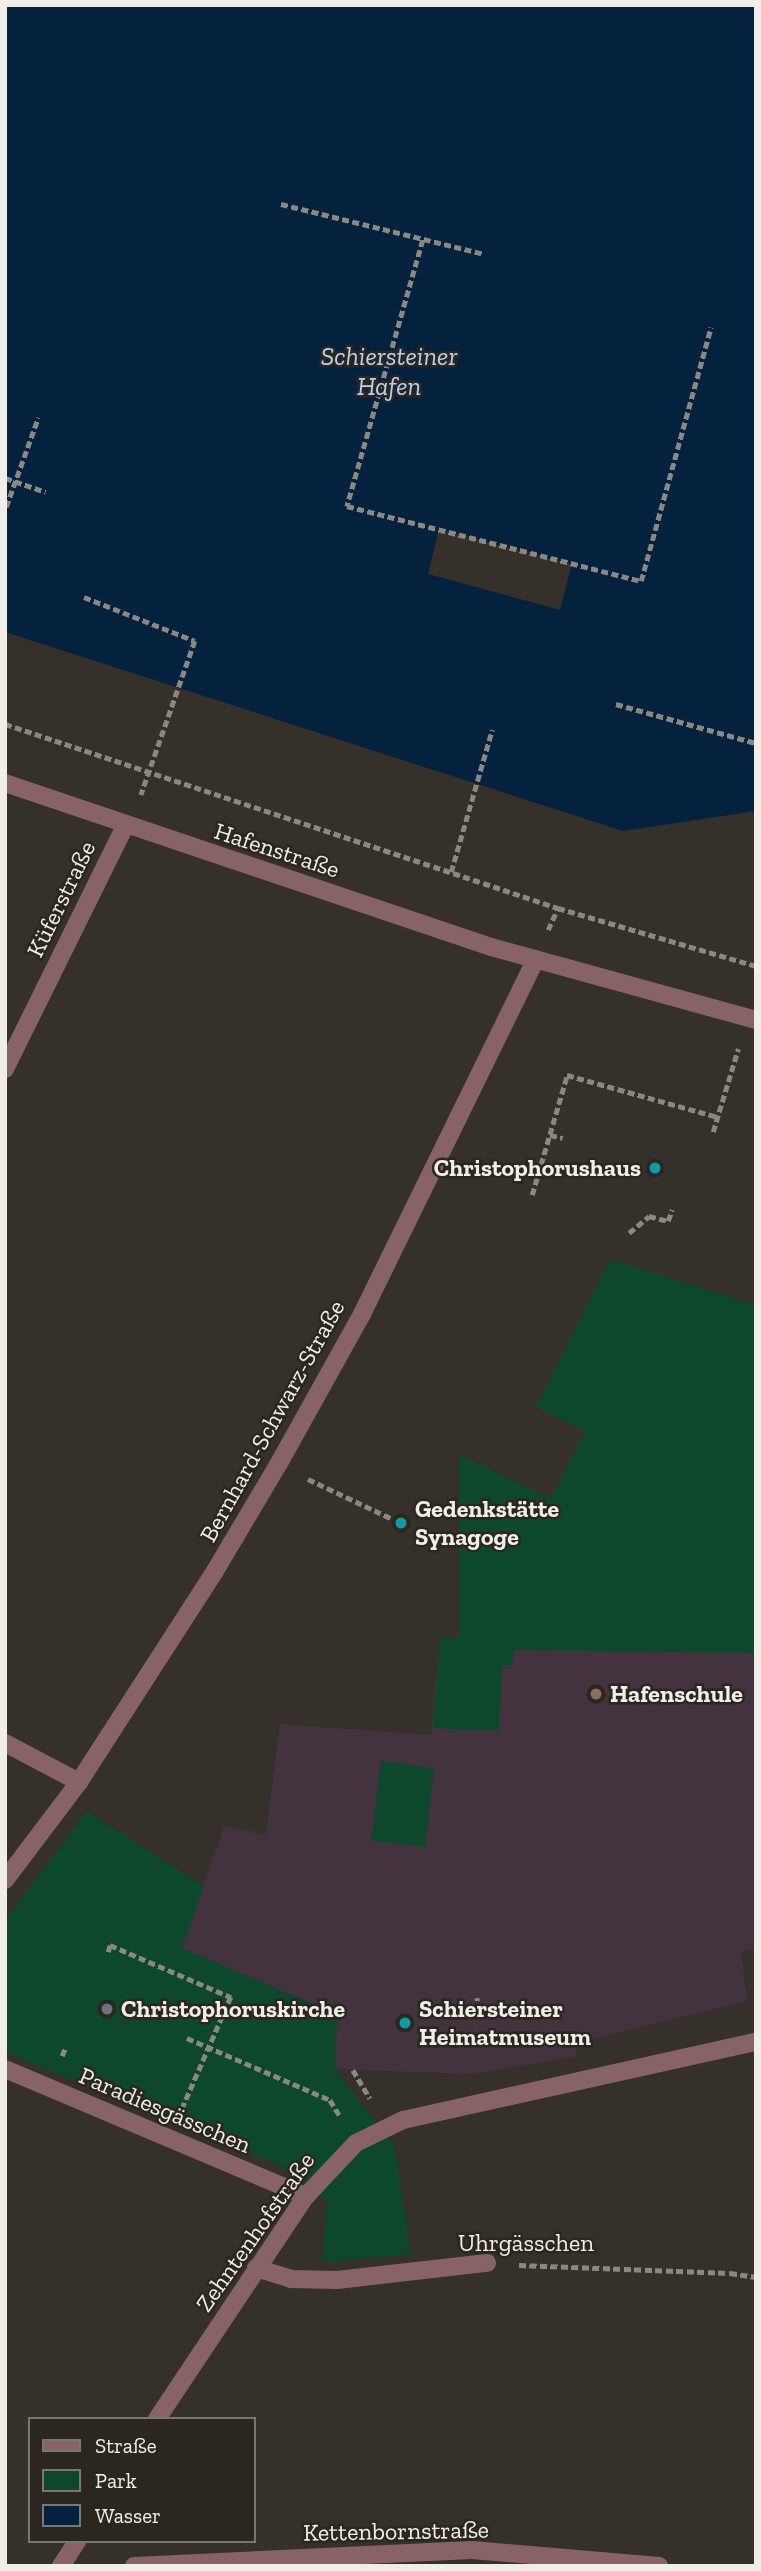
<!DOCTYPE html>
<html>
<head>
<meta charset="utf-8">
<style>
  body { margin:0 }
  #map { position:relative; width:761px; height:2571px; overflow:hidden; background:#35302a; font-family:"Zilla Slab",serif }
  div>[style] { position:absolute }
  .education>* { inset:0; background:#43333f }
  .green>* { inset:0; background:#0d482d }
  .water>* { inset:0; background:#04223e }
  .pier>* { inset:0; background:#35302a }
  .path>* { height:4.5px; margin-top:-2.25px; transform-origin:0; background:repeating-linear-gradient(90deg,#8b8782 0 7px,transparent 0 10.5px) }
  .lane>* { height:18px; margin:-9px; padding:0 9px; transform-origin:9px; border-radius:9px; background:#876365 }
  .street>* { height:18px; margin:-9px; padding:0 9px; transform-origin:9px; border-radius:9px; background:#876365 }
  .dots>* { width:19px; height:19px; translate:-50% -50%; box-sizing:border-box; border:4px solid #2b2620; border-radius:50% }
  span { translate:-50% -50%; white-space:nowrap; text-align:center; line-height:1.15; -webkit-text-stroke:5px #2b2620; paint-order:stroke }
  .street-label { font-size:24px; color:#f1eeea }
  .poi-label { font-size:24px; color:#f1eeea; font-weight:700 }
  .right { translate:-100% -50%; text-align:right }
  .left { translate:0 -50%; text-align:left }
  .water-label { font-size:26px; color:#b5d3f2; font-style:italic }
  .frame { position:absolute; inset:0; border:7px solid #f1eeea; pointer-events:none }
  .legend { position:absolute; left:28px; top:2417px; width:228px; height:126px; box-sizing:border-box; background:#2b2620; border:2px solid #7a7671; margin:0; padding:9px 12px; list-style:none; font-size:21px; color:#f1eeea }
  .legend li { display:flex; align-items:center; gap:14px; height:35px }
  .legend b { width:35px; border:2px solid #7a7671 }
</style>
</head>
<body>
<div id="map">
  <div class="education">
    <i style="clip-path:polygon(610px 1259px,756px 1305px,756px 1948px,741px 1952px,747px 2001px,575px 2043px,577px 2056px,470px 2074px,335px 2069px,337px 2014px,182px 1948px,224px 1826px,266px 1835px,280px 1724px,431px 1735px,440px 1638px,459px 1638px,459px 1454px,551px 1499px,585px 1431px,536px 1407px)"></i>
  </div>
  <div class="green">
    <i style="clip-path:polygon(610px 1259px,756px 1305px,756px 1653px,514px 1650px,512px 1665px,502px 1665px,499px 1731px,433px 1728px,440px 1638px,459px 1638px,459px 1454px,551px 1499px,585px 1431px,536px 1407px)"></i>
    <i style="clip-path:polygon(381px 1761px,434px 1768px,425px 1847px,371px 1841px)"></i>
    <i style="clip-path:polygon(87px 1811px,204px 1886px,182px 1948px,337px 2014px,335px 2069px,395px 2147px,411px 2255px,322px 2262px,327px 2200px,278px 2165px,5px 2052px,5px 1921px)"></i>
  </div>
  <div class="water">
    <i style="clip-path:polygon(5px 5px,756px 5px,756px 811px,623px 831px,5px 632px)"></i>
  </div>
  <div class="pier">
    <i style="clip-path:polygon(439px 529px,572px 564px,560px 610px,428px 574px)"></i>
  </div>
  <div class="path">
    <i style="left:281px;top:204px;width:209px;rotate:13.8deg"></i>
    <i style="left:423px;top:240px;width:277px;rotate:105.9deg"></i>
    <i style="left:347px;top:506px;width:303px;rotate:14.3deg"></i>
    <i style="left:641px;top:581px;width:263px;rotate:-74.6deg"></i>
    <i style="left:5px;top:478px;width:43px;rotate:18.9deg"></i>
    <i style="left:6px;top:507px;width:95px;rotate:-70.2deg"></i>
    <i style="left:84px;top:597px;width:119px;rotate:21.6deg"></i>
    <i style="left:195px;top:641px;width:163px;rotate:109.3deg"></i>
    <i style="left:616px;top:704px;width:145px;rotate:15.6deg"></i>
    <i style="left:5px;top:724px;width:583px;rotate:18.4deg"></i>
    <i style="left:558px;top:908px;width:206px;rotate:16.3deg"></i>
    <i style="left:451px;top:872px;width:148px;rotate:-73.9deg"></i>
    <i style="left:548px;top:930px;width:24px;rotate:-66deg"></i>
    <i style="left:713px;top:1132px;width:87px;rotate:-73.2deg"></i>
    <i style="left:550px;top:1135px;width:13px;rotate:13deg"></i>
    <i style="left:532px;top:1195px;width:125px;rotate:-73.7deg"></i>
    <i style="left:567px;top:1075px;width:156px;rotate:15.6deg"></i>
    <i style="left:629px;top:1233px;width:26px;rotate:-40deg"></i>
    <i style="left:649px;top:1216px;width:20px;rotate:15deg"></i>
    <i style="left:668px;top:1221px;width:12px;rotate:-70deg"></i>
    <i style="left:308px;top:1479px;width:103px;rotate:25.3deg"></i>
    <i style="left:108px;top:1952px;width:7px;rotate:-74deg"></i>
    <i style="left:110px;top:1945px;width:132px;rotate:23.3deg"></i>
    <i style="left:231px;top:1997px;width:120px;rotate:113.6deg"></i>
    <i style="left:473px;top:2012px;width:4px;rotate:-14deg"></i>
    <i style="left:477px;top:2011px;width:13px;rotate:-90deg"></i>
    <i style="left:187px;top:2038px;width:156px;rotate:23.4deg"></i>
    <i style="left:330px;top:2100px;width:19px;rotate:58deg"></i>
    <i style="left:62px;top:2056px;width:9px;rotate:-69deg"></i>
    <i style="left:353px;top:2070px;width:33px;rotate:59deg"></i>
    <i style="left:519px;top:2265px;width:211px;rotate:2.2deg"></i>
    <i style="left:730px;top:2273px;width:26px;rotate:9deg"></i>
  </div>
  <div class="lane">
    <i style="left:5px;top:1069px;width:271px;rotate:-63.7deg"></i>
  </div>
  <div class="street">
    <i style="left:5px;top:783px;width:513px;rotate:18.65deg"></i>
    <i style="left:491px;top:947px;width:275px;rotate:15.4deg"></i>
    <i style="left:5px;top:1743px;width:84px;rotate:27.8deg"></i>
    <i style="left:5px;top:1880px;width:123px;rotate:-52.9deg"></i>
    <i style="left:79px;top:1782px;width:251px;rotate:-57.2deg"></i>
    <i style="left:215px;top:1571px;width:123px;rotate:-59.3deg"></i>
    <i style="left:278px;top:1465px;width:173px;rotate:-60.9deg"></i>
    <i style="left:362px;top:1314px;width:395px;rotate:-63.9deg"></i>
    <i style="left:5px;top:2069px;width:327px;rotate:22.9deg"></i>
    <i style="left:256px;top:2268px;width:37px;rotate:17deg"></i>
    <i style="left:291px;top:2279px;width:46px;rotate:1.2deg"></i>
    <i style="left:337px;top:2280px;width:151px;rotate:-6.5deg"></i>
    <i style="left:157px;top:2419px;width:268px;rotate:-56.3deg"></i>
    <i style="left:306px;top:2196px;width:73px;rotate:-46.7deg"></i>
    <i style="left:356px;top:2143px;width:52px;rotate:-26.1deg"></i>
    <i style="left:403px;top:2120px;width:362px;rotate:-12.5deg"></i>
    <i style="left:61px;top:2566px;width:30px;rotate:-57deg"></i>
    <i style="left:134px;top:2566px;width:338px;rotate:-2.7deg"></i>
    <i style="left:472px;top:2550px;width:188px;rotate:4.9deg"></i>
  </div>
  <div class="dots">
    <i style="left:655px;top:1168px;background:#0f9aa8"></i>
    <i style="left:401px;top:1523px;background:#0f9aa8"></i>
    <i style="left:596px;top:1694px;background:#8d6e63"></i>
    <i style="left:107px;top:2009px;background:#6b7280"></i>
    <i style="left:405px;top:2023px;background:#0f9aa8"></i>
  </div>
  <div class="street-label">
    <span style="left:277px;top:850px;rotate:18deg">Hafenstraße</span>
    <span style="left:61px;top:899px;rotate:-64deg">Küferstraße</span>
    <span style="left:272px;top:1421px;rotate:-61deg">Bernhard-Schwarz-Straße</span>
    <span style="left:165px;top:2110px;rotate:23deg">Paradiesgässchen</span>
    <span style="left:255px;top:2232px;rotate:-55deg">Zehntenhofstraße</span>
    <span style="left:526px;top:2243px">Uhrgässchen</span>
    <span style="left:396px;top:2531px;rotate:-1deg">Kettenbornstraße</span>
  </div>
  <div class="poi-label">
    <span class="right" style="left:641px;top:1168px">Christophorushaus</span>
    <span class="left" style="left:415px;top:1523px">Gedenkstätte<br>Synagoge</span>
    <span class="left" style="left:610px;top:1694px">Hafenschule</span>
    <span class="left" style="left:121px;top:2009px">Christophoruskirche</span>
    <span class="left" style="left:419px;top:2023px">Schiersteiner<br>Heimatmuseum</span>
  </div>
  <div class="water-label">
    <span style="left:389px;top:372px">Schiersteiner<br>Hafen</span>
  </div>
  <div class="frame"></div>
  <ul class="legend">
  <li><b style="height:9px;background:#876365"></b>Straße</li>
  <li><b style="height:19px;background:#0d482d"></b>Park</li>
  <li><b style="height:19px;background:#04223e"></b>Wasser</li>
  </ul>
</div>
</body>
</html>
